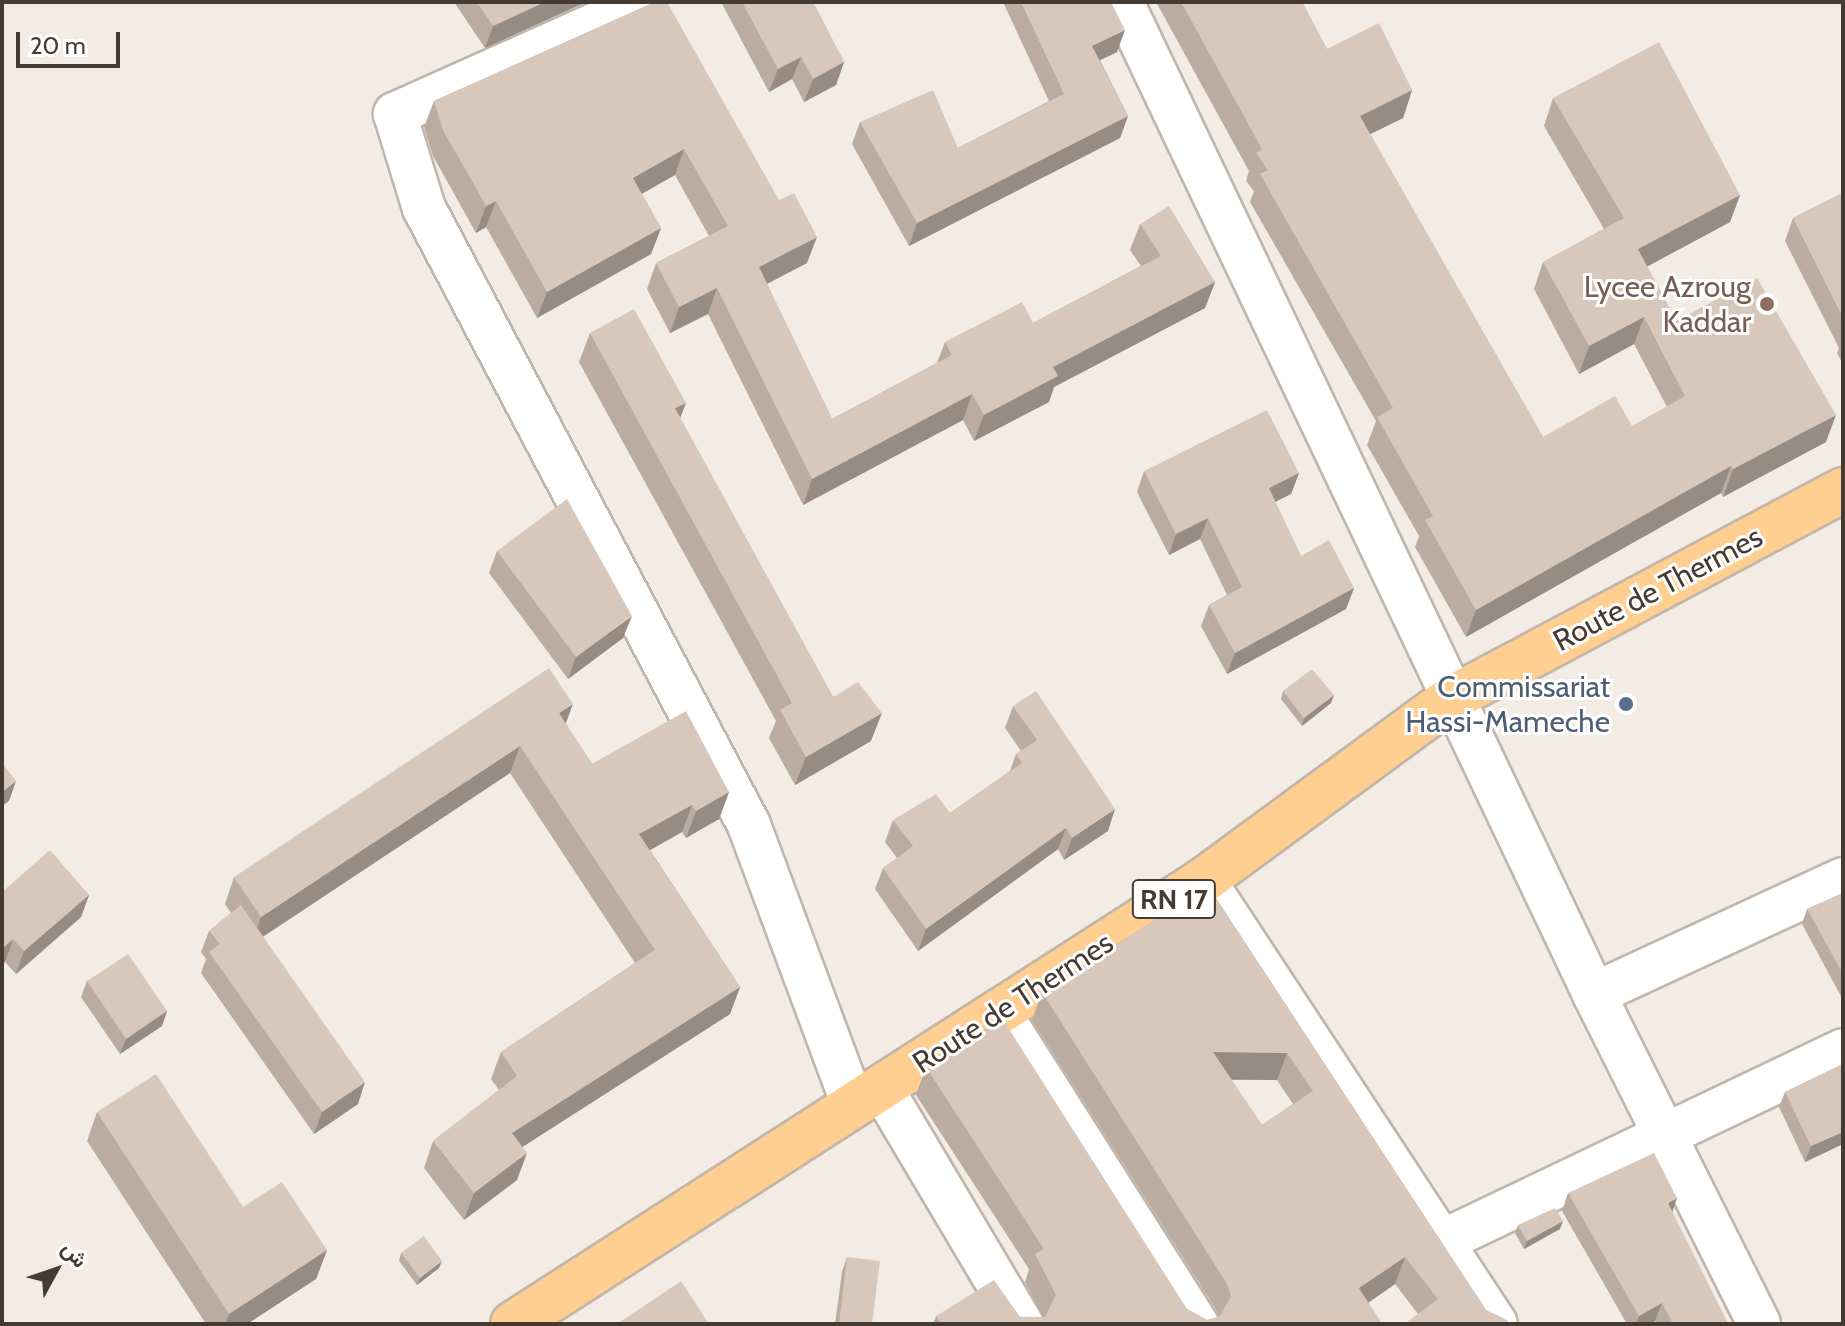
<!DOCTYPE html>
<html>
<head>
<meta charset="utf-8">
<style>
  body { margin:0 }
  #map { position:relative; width:1845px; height:1326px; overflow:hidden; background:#f3ece4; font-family:Cabin,Vazirmatn,sans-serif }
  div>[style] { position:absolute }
  .roads { filter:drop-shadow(2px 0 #c2b5a9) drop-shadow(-2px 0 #c2b5a9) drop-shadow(0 2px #c2b5a9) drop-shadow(0 -2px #c2b5a9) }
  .street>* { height:42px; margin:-21px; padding:0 21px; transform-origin:21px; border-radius:21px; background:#fff }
  .primary>* { height:44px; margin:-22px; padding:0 22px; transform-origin:22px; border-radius:22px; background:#ffce91 }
  .wall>* { inset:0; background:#baaca1 }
  .shaded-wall>* { inset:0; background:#978c83 }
  .building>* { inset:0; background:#d8c8bb }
  .dots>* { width:22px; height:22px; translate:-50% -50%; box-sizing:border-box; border:4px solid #fff; border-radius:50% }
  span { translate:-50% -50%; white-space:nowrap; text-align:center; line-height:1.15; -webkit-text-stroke:6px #fff; paint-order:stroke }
  .shield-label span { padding:2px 6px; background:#fff; border:2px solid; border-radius:6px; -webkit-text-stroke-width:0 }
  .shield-label { font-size:28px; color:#463b33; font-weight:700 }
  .education-label { font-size:30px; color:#785e54 }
  .right { translate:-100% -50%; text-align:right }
  .street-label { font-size:30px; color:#463b33 }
  .service-label { font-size:30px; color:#4e5e75 }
  .frame { position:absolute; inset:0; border:4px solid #463b33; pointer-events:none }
  .north { position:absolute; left:16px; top:1230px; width:80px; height:80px; -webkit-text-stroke:6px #fff; paint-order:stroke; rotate:50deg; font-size:22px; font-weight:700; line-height:32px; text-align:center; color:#463b33 }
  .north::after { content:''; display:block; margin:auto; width:28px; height:36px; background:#463b33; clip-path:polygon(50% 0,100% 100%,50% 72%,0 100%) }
  .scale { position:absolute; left:16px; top:32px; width:104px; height:36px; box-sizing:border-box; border:4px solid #463b33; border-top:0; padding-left:10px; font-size:24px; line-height:28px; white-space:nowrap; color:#463b33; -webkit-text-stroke:6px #fff; paint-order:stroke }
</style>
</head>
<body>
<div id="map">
  <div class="roads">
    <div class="street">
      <i style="left:645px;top:2px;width:274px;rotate:155.9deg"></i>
      <i style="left:395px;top:114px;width:98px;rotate:72.9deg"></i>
      <i style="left:424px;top:208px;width:697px;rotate:62.22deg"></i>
      <i style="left:749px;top:825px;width:299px;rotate:69.6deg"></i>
      <i style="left:1122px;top:2px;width:1099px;rotate:64.55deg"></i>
      <i style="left:1594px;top:994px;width:369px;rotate:63.4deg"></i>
      <i style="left:1204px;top:880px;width:531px;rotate:56.67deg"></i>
      <i style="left:1594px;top:994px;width:274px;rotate:-24.8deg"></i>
      <i style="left:999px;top:1012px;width:370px;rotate:57.6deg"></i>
      <i style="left:881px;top:1087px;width:276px;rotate:59.3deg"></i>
      <i style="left:1445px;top:1240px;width:441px;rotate:-25.5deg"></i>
    </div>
    <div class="primary">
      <i style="left:513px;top:1324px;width:821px;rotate:-32.72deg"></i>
      <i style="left:1204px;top:880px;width:308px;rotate:-36.3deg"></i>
      <i style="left:1452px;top:698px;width:443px;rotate:-28deg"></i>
    </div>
  </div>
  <div class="wall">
    <i style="clip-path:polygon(454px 2px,586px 2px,485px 48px)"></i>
    <i style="clip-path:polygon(655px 2px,807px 263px,767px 284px,832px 419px,937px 363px,945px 342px,1033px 323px,1141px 266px,1130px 250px,1140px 224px,1215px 282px,1205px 308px,1054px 387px,1049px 402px,974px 441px,963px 420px,803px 505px,708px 314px,670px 333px,647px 289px,656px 263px,709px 236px,675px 175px,642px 194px,661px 228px,651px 254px,537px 318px,486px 227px,476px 233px,433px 156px,424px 127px,434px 101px)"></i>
    <i style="clip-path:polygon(721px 2px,813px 2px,844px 62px,836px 85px,804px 102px,792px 79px,769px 92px)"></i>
    <i style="clip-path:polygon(1003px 2px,1111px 2px,1117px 52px,1100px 60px,1128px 116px,1120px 138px,909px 246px,852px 144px,860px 122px,958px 148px,1049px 101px)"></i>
    <i style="clip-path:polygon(1156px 2px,1302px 2px,1327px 49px,1412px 90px,1403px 118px,1370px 134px,1543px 437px,1632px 426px,1667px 407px,1634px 344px,1579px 374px,1534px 289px,1543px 262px,1604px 229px,1544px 126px,1553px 98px,1740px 195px,1730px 222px,1647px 266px,1676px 321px,1826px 442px,1723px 497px,1721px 493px,1466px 637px,1415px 547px,1419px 536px,1367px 445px,1376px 421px,1250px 202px,1254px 191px,1246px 181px,1249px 171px)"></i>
    <i style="clip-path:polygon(1843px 193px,1843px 364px,1837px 353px,1839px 348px,1785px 241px,1793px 218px)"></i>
    <i style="clip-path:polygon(590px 333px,680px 418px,833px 697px,871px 741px,795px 785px,769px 738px,776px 721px,579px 362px)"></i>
    <i style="clip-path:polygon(1144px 471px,1299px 473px,1291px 494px,1275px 502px,1301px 556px,1354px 588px,1346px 609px,1227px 674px,1201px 626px,1209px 605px,1227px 595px,1200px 539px,1169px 555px,1137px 492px)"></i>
    <i style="clip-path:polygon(497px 551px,623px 638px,568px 679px,489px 573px)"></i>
    <i style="clip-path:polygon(1283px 691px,1331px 703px,1302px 726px,1281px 699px)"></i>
    <i style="clip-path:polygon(1013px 706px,1108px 831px,1064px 860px,1058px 849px,918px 951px,875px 889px,883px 868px,897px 858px,885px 842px,893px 820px,950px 813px,1010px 771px,1016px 754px,1021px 751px,1005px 728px)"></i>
    <i style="clip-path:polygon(566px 724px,592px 764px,729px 792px,719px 819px,686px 838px,682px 832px,650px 850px,740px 987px,730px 1014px,522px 1147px,517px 1180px,464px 1220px,424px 1168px,433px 1141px,499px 1090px,491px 1079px,501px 1052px,635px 963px,510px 773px,263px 936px,358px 1104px,314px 1134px,201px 973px,206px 959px,201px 952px,209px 931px,231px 913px,225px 904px,234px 877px)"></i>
    <i style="clip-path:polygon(evenodd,1208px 886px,1486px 1310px,1418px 1314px,1395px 1284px,1368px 1303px,1382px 1324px,933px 1324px,936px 1316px,1043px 1317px,1025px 1282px,1029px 1269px,916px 1095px,926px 1067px,1187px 1309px,1207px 1320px,1219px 1317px,1217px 1311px,1032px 1020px,1042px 992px,1208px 886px,1231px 1080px,1277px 1080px,1293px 1104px,1262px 1125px,1231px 1080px)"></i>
    <i style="clip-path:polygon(2px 892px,89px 895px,81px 917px,16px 974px,5px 962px,2px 964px)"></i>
    <i style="clip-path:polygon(1843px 893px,1843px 1000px,1802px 924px,1807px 909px)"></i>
    <i style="clip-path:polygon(87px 981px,167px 1011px,162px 1026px,120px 1054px,81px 997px)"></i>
    <i style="clip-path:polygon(1843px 1064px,1843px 1144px,1805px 1162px,1779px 1107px,1785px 1092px)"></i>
    <i style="clip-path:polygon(97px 1112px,243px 1207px,327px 1250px,316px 1279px,247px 1324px,206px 1324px,87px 1141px)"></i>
    <i style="clip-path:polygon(1568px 1193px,1672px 1212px,1728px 1324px,1657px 1324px,1655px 1321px,1650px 1324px,1627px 1324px,1562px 1211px)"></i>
    <i style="clip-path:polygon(1518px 1225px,1560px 1229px,1524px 1249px,1515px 1233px)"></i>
    <i style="clip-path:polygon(401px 1253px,439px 1268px,417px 1285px,399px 1261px)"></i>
    <i style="clip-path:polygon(847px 1257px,872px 1324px,835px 1324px,842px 1272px)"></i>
  </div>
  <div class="shaded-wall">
    <i style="clip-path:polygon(545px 2px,586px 2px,485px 48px,493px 26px)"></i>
    <i style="clip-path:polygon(1125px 30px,1117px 52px,1084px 68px,1092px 46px)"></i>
    <i style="clip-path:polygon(801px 57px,792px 79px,769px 92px,778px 69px)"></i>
    <i style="clip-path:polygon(844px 62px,836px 85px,804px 102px,813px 79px)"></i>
    <i style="clip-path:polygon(1412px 90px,1403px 118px,1350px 144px,1360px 116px)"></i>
    <i style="clip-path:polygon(1128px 116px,1120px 138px,909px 246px,917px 223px)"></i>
    <i style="clip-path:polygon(684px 149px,675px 175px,623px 204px,633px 178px)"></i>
    <i style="clip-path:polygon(1740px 195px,1730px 222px,1628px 277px,1638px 249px)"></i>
    <i style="clip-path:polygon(496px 201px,486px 227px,476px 233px,486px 206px)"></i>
    <i style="clip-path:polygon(661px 228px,651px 254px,537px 318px,547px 292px)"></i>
    <i style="clip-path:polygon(817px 237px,807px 263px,749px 293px,759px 267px)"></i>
    <i style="clip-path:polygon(1215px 282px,1205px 308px,1054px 387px,1049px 402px,974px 441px,984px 415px,1053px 367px)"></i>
    <i style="clip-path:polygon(717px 288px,708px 314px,670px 333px,679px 307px)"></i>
    <i style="clip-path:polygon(1644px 317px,1634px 344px,1579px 374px,1589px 346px)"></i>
    <i style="clip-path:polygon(972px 394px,963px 420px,803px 505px,812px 479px)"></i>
    <i style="clip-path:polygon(686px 403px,675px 431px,675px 408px)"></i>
    <i style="clip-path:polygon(1836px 415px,1826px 442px,1723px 497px,1733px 469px)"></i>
    <i style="clip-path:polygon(1731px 466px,1721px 493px,1466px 637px,1476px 610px)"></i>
    <i style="clip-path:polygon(1299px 473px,1291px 494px,1261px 509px,1269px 488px)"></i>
    <i style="clip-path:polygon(1208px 518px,1200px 539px,1169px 555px,1176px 534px)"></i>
    <i style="clip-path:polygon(1354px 588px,1346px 609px,1227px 674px,1235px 653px)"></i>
    <i style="clip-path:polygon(632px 616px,623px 638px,568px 679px,576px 657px)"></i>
    <i style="clip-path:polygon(1334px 695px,1331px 703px,1302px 726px,1304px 718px)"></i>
    <i style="clip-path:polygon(573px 704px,563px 731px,559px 713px)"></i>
    <i style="clip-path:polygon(882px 713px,871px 741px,795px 785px,806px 757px)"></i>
    <i style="clip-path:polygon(520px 746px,510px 773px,252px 944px,261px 917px)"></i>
    <i style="clip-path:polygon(16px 781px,9px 801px,2px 806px,2px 792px)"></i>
    <i style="clip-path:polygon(729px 792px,719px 819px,686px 838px,696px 811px)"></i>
    <i style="clip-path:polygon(692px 805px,682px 832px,629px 862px,639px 834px)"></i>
    <i style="clip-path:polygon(1115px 809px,1108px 831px,1064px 860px,1072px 838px)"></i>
    <i style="clip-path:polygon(1066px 828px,1058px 849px,918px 951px,926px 929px)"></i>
    <i style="clip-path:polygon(89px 895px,81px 917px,16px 974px,24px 951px)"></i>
    <i style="clip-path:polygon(13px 939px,5px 962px,2px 964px,2px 949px)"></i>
    <i style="clip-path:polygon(740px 987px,730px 1014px,502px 1160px,512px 1133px)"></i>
    <i style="clip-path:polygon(167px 1011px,162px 1026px,120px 1054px,126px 1039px)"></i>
    <i style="clip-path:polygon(1213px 1052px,1287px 1053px,1277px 1080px,1203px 1079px)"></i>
    <i style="clip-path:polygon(365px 1082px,358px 1104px,314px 1134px,322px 1112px)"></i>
    <i style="clip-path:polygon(1843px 1132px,1843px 1144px,1805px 1162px,1811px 1146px)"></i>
    <i style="clip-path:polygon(527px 1153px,517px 1180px,464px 1220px,474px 1193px)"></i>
    <i style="clip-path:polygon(1677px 1198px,1671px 1216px,1668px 1203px)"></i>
    <i style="clip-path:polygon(1563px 1221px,1560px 1229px,1524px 1249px,1527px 1241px)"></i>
    <i style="clip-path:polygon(327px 1250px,316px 1279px,247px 1324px,225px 1324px,229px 1314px)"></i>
    <i style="clip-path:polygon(1405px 1257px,1395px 1284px,1349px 1316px,1359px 1288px)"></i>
    <i style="clip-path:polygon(442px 1261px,439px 1268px,417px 1285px,420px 1278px)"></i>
    <i style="clip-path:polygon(1662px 1303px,1655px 1321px,1650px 1324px,1636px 1324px,1639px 1316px)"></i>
  </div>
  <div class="building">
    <i style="clip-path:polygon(477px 2px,545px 2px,493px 26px)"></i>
    <i style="clip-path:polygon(655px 2px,667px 2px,779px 200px,794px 193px,817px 237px,759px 267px,832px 419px,952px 355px,945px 342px,1022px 302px,1033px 323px,1161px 256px,1140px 224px,1169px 206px,1215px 282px,1053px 367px,1058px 376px,984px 415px,972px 394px,812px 479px,717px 288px,679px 307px,656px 263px,728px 226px,684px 149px,633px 178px,661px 228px,547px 292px,496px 201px,486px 206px,443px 130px,434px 101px)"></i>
    <i style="clip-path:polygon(742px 2px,813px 2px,844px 62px,813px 79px,801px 57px,778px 69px)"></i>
    <i style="clip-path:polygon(1021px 2px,1111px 2px,1125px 30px,1092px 46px,1128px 116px,917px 223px,860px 122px,933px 90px,958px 148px,1064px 94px)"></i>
    <i style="clip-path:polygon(1181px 2px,1302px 2px,1327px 49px,1379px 23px,1412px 90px,1360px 116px,1543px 437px,1615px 396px,1632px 426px,1685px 396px,1644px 317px,1589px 346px,1543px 262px,1624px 218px,1553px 98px,1659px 42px,1740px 195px,1638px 249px,1676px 321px,1757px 278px,1836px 415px,1733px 469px,1731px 466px,1476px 610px,1425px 520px,1433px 516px,1377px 417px,1393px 408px,1260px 174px,1268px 170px,1256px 153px,1262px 149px)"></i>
    <i style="clip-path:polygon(1843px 193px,1843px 318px,1793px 218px)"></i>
    <i style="clip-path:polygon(634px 309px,686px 403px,675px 408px,833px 697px,858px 682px,882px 713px,806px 757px,780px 710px,792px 703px,590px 333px)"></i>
    <i style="clip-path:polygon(1267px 410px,1299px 473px,1269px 488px,1301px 556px,1329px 540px,1354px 588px,1235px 653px,1209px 605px,1242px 587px,1208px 518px,1176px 534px,1144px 471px)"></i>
    <i style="clip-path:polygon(567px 499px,632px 616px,576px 657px,497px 551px)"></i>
    <i style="clip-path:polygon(549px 668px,573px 704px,559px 713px,592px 764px,686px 711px,729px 792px,696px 811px,692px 805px,639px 834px,740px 987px,512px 1133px,527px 1153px,474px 1193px,433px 1141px,517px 1076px,501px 1052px,655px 950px,520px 746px,261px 917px,234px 877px)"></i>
    <i style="clip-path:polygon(1312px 669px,1334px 695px,1304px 718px,1283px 691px)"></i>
    <i style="clip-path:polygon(1036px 691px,1115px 809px,1072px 838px,1066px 828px,926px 929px,883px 868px,913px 846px,893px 820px,936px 794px,950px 813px,1022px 763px,1016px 754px,1037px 740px,1013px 706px)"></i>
    <i style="clip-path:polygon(2px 763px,16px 781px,2px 792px)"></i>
    <i style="clip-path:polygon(50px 850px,89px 895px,24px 951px,13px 939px,2px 949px,2px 892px)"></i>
    <i style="clip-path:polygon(evenodd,1208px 886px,1486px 1310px,1507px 1320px,1509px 1324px,1404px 1324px,1438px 1299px,1405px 1257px,1359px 1288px,1382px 1324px,941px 1324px,936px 1316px,994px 1280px,1020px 1317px,1045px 1317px,1056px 1295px,1035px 1254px,1044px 1249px,926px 1067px,1002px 1018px,1187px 1309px,1207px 1320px,1220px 1316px,1231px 1296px,1227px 1284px,1042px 992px,1208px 886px,1213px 1052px,1287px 1053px,1313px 1091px,1262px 1125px,1213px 1052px)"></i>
    <i style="clip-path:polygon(1843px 893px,1843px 974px,1807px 909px)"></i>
    <i style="clip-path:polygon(241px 905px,365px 1082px,322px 1112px,209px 952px,220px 944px,209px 931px)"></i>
    <i style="clip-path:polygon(128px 954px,167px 1011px,126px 1039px,87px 981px)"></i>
    <i style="clip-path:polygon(1843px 1064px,1843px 1132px,1811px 1146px,1785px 1092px)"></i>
    <i style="clip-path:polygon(156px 1074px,243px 1207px,282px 1182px,327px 1250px,229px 1314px,97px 1112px)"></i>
    <i style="clip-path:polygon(1654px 1153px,1677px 1198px,1668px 1203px,1728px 1324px,1673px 1324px,1662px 1303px,1639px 1316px,1568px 1193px)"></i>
    <i style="clip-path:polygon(1555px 1208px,1563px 1221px,1527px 1241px,1518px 1225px)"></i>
    <i style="clip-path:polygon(424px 1236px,442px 1261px,420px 1278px,401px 1253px)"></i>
    <i style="clip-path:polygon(847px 1257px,880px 1261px,872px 1324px,839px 1324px)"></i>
    <i style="clip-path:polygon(681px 1281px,709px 1324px,617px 1324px)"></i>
  </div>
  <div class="dots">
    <i style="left:1767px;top:304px;background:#8d6e63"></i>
    <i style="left:1626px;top:704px;background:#5c6f8a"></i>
  </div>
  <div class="shield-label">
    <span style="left:1174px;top:899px">RN 17</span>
  </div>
  <div class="education-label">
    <span class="right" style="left:1751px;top:304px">Lycee Azroug<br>Kaddar</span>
  </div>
  <div class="street-label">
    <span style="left:1658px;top:589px;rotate:-28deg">Route de Thermes</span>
    <span style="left:1013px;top:1003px;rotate:-33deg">Route de Thermes</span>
  </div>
  <div class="service-label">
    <span class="right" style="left:1610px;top:704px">Commissariat<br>Hassi-Mameche</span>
  </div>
  <div class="frame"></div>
  <div class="north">ش</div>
  <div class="scale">20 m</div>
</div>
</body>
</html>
